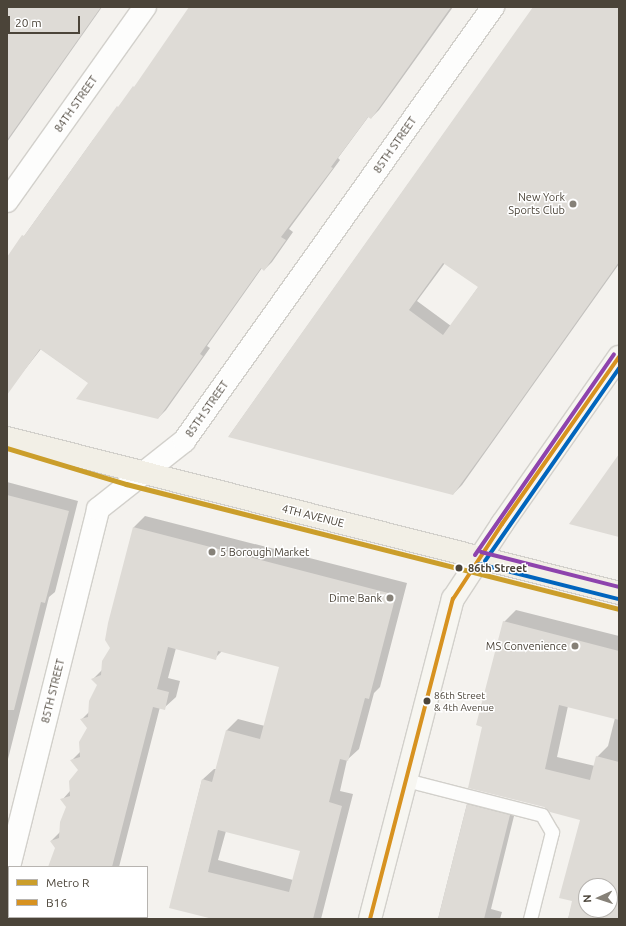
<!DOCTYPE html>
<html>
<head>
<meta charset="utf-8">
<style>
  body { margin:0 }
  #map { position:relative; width:626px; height:926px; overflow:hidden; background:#f4f2ee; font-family:Ubuntu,sans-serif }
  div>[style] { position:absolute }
  .shadow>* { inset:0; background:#0003 }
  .building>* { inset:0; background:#dedbd6 }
  .roads { filter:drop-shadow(1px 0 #d2d0cb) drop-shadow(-1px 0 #d2d0cb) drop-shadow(0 1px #d2d0cb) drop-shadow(0 -1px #d2d0cb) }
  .service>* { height:13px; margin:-6.5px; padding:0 6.5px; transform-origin:6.5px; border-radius:6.5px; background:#fdfdfc }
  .minor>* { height:22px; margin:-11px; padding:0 11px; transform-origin:11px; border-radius:11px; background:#fdfdfc }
  .secondary>* { height:22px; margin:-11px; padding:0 11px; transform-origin:11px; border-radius:11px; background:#f7f6f1 }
  .primary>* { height:22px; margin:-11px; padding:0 11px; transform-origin:11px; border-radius:11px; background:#f2efe6 }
  .bus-1>* { height:4px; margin:-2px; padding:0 2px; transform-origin:2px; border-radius:2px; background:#d79220 }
  .bus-2>* { height:4px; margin:-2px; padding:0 2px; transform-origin:2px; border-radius:2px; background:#0065bd }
  .bus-3>* { height:4px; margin:-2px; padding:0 2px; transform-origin:2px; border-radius:2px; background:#8e44ad }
  .metro-1>* { height:5px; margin:-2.5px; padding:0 2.5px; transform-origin:2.5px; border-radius:2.5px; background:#cb9e2b }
  .dots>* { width:11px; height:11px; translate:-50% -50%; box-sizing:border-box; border:2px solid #fff; border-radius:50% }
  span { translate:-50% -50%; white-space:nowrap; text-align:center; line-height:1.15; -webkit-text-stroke:3px #fff; paint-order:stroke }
  .bus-label { font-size:10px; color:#4b4439 }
  .left { translate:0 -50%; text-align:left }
  .street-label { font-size:11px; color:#4b4439 }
  .poi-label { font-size:11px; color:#4b4439 }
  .right { translate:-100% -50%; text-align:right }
  .stop-label { font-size:11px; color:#4b4439; font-weight:700 }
  .frame { position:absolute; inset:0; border:8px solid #4b4439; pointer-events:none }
  .legend { position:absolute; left:8px; top:866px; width:140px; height:52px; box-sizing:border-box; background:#fff; border:1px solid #b7b4b0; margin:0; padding:5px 7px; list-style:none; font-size:12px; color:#4b4439 }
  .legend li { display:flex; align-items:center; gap:8px; height:20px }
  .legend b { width:20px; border:1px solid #b7b4b0 }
  .north { position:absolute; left:578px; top:878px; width:40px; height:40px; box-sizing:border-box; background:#fff; border:1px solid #b7b4b0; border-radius:50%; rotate:267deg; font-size:11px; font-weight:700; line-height:16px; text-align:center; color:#4b4439 }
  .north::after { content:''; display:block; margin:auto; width:14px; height:18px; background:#868178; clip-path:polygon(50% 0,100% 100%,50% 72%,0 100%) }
  .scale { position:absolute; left:8px; top:16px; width:72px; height:18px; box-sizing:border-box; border:2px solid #4b4439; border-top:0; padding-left:5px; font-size:12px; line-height:14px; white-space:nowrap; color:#4b4439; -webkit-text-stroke:3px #fff; paint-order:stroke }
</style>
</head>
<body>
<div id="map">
  <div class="shadow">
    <i style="clip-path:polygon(7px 7px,102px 7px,7px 142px)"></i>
    <i style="clip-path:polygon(191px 7px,453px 7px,395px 88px,379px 110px,371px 118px,369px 116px,338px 158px,340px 160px,289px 229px,293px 232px,272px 262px,264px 270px,262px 268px,207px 346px,210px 348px,166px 410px,158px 418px,89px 383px,41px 349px,15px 382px,7px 380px,7px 260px,93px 140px,141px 79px)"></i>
    <i style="clip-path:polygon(evenodd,534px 7px,619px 7px,619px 264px,462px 485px,453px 494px,229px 436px,534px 7px,445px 263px,479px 286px,451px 326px,417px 301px,445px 263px)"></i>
    <i style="clip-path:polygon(7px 482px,78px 501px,55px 592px,49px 597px,7px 763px)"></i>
    <i style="clip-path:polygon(evenodd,145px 516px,407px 583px,380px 687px,374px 693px,359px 749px,347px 760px,340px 791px,353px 794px,321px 919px,215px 919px,170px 907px,202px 780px,214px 769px,217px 769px,227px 730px,238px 719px,265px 726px,280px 666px,222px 651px,215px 658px,176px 648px,168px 678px,180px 681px,176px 697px,164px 708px,160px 707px,119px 867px,50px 867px,56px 848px,51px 841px,60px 832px,67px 807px,62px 800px,70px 791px,79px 770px,72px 760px,81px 751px,88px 728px,82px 719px,89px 712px,98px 684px,93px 679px,102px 670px,111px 648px,134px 527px,145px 516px,226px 831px,301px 850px,293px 880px,218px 860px,226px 831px)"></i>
    <i style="clip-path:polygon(evenodd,516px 610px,619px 636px,619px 919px,568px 919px,573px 901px,581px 819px,484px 726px,504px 622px,516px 610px,568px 706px,615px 718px,608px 746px,597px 757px,595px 766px,557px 757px,568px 706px,516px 610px,586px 886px,610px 886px,610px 910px,586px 910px,586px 886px)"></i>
    <i style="clip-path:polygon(474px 797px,516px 808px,491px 909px,502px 912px,500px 919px,438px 919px,467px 804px)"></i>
    <i style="clip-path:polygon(34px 917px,107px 917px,106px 919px,32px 919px)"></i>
  </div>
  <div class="building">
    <i style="clip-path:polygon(7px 7px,101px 7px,7px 140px)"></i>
    <i style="clip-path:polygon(189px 7px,451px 7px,387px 97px,371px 119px,368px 117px,331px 167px,333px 168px,281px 237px,286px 240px,264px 271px,261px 268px,200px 354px,203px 356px,158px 419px,76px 399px,88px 383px,40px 349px,7px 395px,7px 257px,22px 235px,24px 236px,117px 106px,118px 107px,133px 86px,134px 87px)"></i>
    <i style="clip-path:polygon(evenodd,533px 7px,619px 7px,619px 262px,487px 448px,453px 495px,228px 437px,533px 7px,443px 263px,478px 287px,443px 335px,409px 310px,443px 263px)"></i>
    <i style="clip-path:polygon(619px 454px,619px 537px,569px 524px,585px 502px)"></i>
    <i style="clip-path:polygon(7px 495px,69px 511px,45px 603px,41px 602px,14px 710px,7px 710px)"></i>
    <i style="clip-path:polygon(evenodd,133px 527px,396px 595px,369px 699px,365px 698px,348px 761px,340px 759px,329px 802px,342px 806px,313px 919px,213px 919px,169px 908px,202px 779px,212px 782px,226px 730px,260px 739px,279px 667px,218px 651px,216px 660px,168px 647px,157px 689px,169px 692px,165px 710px,153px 707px,112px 867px,48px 867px,55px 848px,50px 841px,59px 838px,60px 822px,66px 807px,60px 799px,70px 796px,69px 781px,78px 770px,70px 760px,80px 757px,79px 742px,87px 728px,80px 719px,88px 717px,89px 701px,97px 685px,91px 679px,101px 675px,102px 661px,110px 648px,105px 640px,108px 623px,133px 527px,218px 830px,300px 851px,289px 892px,208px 872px,218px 830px)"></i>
    <i style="clip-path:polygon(evenodd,503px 621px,619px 651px,619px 720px,559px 705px,545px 769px,590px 780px,596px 756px,619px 762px,619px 919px,568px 919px,572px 901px,559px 898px,580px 820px,550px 812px,544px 807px,468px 788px,482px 727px,476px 725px,503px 621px,586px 886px,610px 886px,610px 910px,586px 910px,586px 886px)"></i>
    <i style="clip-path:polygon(467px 804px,510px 815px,484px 919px,438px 919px)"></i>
  </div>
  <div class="roads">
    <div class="service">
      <i style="left:406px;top:780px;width:140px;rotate:14.4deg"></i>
      <i style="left:542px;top:815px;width:20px;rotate:60deg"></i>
      <i style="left:552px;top:832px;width:90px;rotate:104.2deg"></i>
    </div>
    <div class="minor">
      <i style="left:7px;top:201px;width:238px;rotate:-54.6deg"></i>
      <i style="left:7px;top:875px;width:377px;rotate:-76deg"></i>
      <i style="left:98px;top:509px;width:110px;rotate:-38.3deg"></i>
      <i style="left:184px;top:441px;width:533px;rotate:-54.55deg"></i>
    </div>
    <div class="secondary">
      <i style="left:370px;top:919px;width:331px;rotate:-75.5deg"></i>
      <i style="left:453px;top:599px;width:90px;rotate:-56.8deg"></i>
      <i style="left:502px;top:524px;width:204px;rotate:-55deg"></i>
    </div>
    <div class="primary">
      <i style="left:7px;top:438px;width:631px;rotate:14.21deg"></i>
    </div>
  </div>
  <div class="bus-1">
    <i style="left:370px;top:919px;width:331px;rotate:-75.5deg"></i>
    <i style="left:453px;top:599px;width:90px;rotate:-56.8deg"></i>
    <i style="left:502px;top:524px;width:204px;rotate:-55deg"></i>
  </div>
  <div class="bus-2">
    <i style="left:485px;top:561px;width:235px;rotate:-55.2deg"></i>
    <i style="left:479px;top:564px;width:143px;rotate:14.1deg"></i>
  </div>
  <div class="bus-3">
    <i style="left:481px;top:552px;width:142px;rotate:14.2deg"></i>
    <i style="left:475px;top:555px;width:244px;rotate:-55.3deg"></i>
  </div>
  <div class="metro-1">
    <i style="left:7px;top:448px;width:124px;rotate:16.8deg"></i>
    <i style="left:126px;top:484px;width:509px;rotate:14.23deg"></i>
  </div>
  <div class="dots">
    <i style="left:573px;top:204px;background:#868178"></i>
    <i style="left:212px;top:552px;background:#868178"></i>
    <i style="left:459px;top:568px;background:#4b4439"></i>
    <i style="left:390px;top:598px;background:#868178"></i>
    <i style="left:575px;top:646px;background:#868178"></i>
    <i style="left:427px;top:701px;background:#4b4439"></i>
  </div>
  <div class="bus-label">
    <span class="left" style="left:434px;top:701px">86th Street<br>&amp; 4th Avenue</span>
  </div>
  <div class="street-label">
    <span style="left:76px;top:104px;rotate:-55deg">84TH STREET</span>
    <span style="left:395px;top:145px;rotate:-55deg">85TH STREET</span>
    <span style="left:207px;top:409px;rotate:-55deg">85TH STREET</span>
    <span style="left:313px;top:516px;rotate:14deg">4TH AVENUE</span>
    <span style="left:53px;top:691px;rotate:-76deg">85TH STREET</span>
  </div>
  <div class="poi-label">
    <span class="right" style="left:565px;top:204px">New York<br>Sports Club</span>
    <span class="left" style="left:220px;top:552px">5 Borough Market</span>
    <span class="right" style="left:382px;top:598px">Dime Bank</span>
    <span class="right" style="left:567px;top:646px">MS Convenience</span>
  </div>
  <div class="stop-label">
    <span class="left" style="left:468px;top:568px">86th Street</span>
  </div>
  <div class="frame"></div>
  <ul class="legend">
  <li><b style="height:5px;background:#cb9e2b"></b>Metro R</li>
  <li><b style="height:5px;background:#d79220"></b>B16</li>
  </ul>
  <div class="north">N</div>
  <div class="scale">20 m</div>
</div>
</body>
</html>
